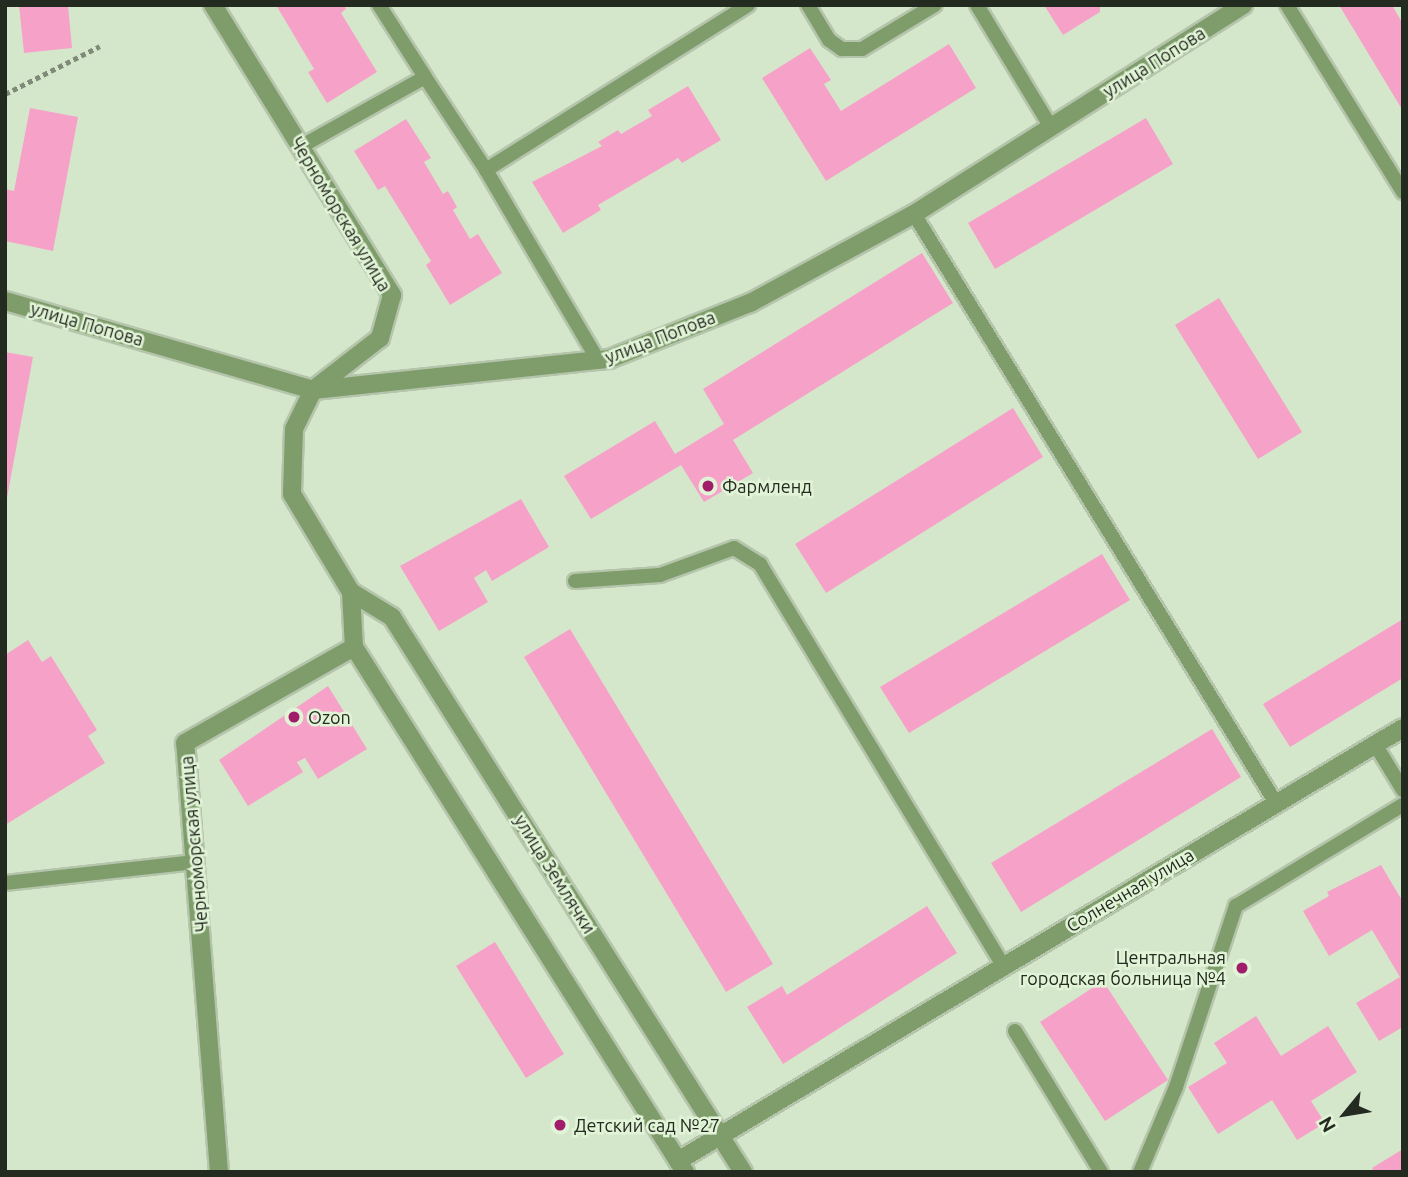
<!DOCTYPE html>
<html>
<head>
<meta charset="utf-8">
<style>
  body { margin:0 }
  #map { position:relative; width:1408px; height:1177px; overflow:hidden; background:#d5e7cb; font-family:Ubuntu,sans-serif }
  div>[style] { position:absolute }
  .building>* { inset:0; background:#f6a2c8 }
  .path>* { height:4.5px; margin-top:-2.25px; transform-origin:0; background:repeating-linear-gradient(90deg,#7f8b78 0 5px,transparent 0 8.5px) }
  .roads { filter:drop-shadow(2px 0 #b5c5ac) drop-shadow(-2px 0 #b5c5ac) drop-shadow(0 2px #b5c5ac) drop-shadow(0 -2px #b5c5ac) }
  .service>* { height:14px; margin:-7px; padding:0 7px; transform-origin:7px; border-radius:7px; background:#7f9c6b }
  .minor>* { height:18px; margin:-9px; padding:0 9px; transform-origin:9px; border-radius:9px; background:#7f9c6b }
  .dots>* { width:19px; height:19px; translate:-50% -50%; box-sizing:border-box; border:4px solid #e2f4d8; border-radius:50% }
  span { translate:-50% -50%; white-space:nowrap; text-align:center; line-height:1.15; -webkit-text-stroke:5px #e2f4d8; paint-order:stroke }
  .street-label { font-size:18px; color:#232a1f }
  .poi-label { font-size:18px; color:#232a1f }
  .left { translate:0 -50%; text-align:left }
  .right { translate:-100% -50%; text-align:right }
  .frame { position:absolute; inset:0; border:7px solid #232a1f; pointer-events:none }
  .north { position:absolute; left:1310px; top:1079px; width:70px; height:70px; -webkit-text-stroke:5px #e2f4d8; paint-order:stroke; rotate:240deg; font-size:19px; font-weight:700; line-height:28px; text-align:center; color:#232a1f }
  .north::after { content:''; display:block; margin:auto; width:24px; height:32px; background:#232a1f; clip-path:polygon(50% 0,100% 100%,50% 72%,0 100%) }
</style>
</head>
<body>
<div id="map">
  <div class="building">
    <i style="clip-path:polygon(19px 5px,68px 5px,72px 48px,24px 53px)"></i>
    <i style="clip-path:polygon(276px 5px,344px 5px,346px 9px,341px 13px,377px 72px,327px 103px,308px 72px,314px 69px)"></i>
    <i style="clip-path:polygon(1044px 5px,1100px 5px,1100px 12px,1063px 35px)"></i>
    <i style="clip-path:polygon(1339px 5px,1392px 5px,1403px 24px,1403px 111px)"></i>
    <i style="clip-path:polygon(949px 44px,976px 88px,826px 181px,762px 78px,810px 48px,831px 80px,824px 84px,841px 111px)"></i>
    <i style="clip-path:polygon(688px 86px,721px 140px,682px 163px,678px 158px,598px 205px,601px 210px,563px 233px,532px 182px,602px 146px,598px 142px,618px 130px,621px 134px,652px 116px,648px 110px)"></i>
    <i style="clip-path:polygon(30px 108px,78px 117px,53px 251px,5px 241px,5px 189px,14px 191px)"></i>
    <i style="clip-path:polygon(1146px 118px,1173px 164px,995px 269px,968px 223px)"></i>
    <i style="clip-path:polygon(406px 119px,431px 158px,424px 162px,443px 194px,448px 191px,457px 207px,453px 210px,470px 239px,478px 234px,502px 273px,450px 305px,426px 265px,431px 261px,385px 186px,378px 190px,354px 151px)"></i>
    <i style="clip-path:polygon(922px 253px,953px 303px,733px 440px,753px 473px,704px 502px,681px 465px,591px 519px,564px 476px,655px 421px,675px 454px,724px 424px,703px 389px)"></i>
    <i style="clip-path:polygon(1219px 298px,1302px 432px,1258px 459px,1175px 325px)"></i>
    <i style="clip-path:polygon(5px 352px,33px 357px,7px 498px,5px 498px)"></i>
    <i style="clip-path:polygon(1013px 408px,1043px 457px,826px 593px,795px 544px)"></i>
    <i style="clip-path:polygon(521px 499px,549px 547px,492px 581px,486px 570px,474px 578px,488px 602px,439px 631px,400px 566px)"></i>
    <i style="clip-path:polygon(1102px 554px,1130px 600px,909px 733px,880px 687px)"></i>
    <i style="clip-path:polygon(1403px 619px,1403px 678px,1290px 747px,1263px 704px)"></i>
    <i style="clip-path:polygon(570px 629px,773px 964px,726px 992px,524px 657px)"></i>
    <i style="clip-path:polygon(28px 640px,42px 662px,51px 656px,97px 730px,88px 736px,105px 763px,5px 825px,5px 655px)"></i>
    <i style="clip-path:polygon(328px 686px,367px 749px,318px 779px,305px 758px,297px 762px,303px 772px,248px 806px,219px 760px)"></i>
    <i style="clip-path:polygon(1212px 729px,1241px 777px,1021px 912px,991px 863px)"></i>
    <i style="clip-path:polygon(1381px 865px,1403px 902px,1403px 1027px,1379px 1041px,1356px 1003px,1400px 977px,1372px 930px,1329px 956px,1303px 911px,1329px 896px,1327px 892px)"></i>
    <i style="clip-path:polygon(927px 906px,957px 953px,783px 1064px,747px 1007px,782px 986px,787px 995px)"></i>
    <i style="clip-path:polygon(495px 942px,564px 1054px,526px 1078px,456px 966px)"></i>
    <i style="clip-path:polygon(1103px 981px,1168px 1080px,1105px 1121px,1040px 1022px)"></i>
    <i style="clip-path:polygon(1256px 1016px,1281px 1056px,1328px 1026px,1357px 1072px,1311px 1101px,1325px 1123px,1297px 1140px,1272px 1100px,1218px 1134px,1188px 1087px,1227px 1063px,1214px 1043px)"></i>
    <i style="clip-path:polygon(1403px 1149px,1403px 1172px,1374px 1172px,1372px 1168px)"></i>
  </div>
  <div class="path">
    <i style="left:5px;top:94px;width:106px;rotate:-26.8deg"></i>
  </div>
  <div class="roads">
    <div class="service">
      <i style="left:379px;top:5px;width:85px;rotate:57.4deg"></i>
      <i style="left:808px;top:5px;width:41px;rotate:59deg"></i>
      <i style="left:829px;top:40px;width:16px;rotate:35deg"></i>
      <i style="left:842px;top:49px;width:20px"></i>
      <i style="left:862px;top:49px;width:85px;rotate:-31.1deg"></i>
      <i style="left:977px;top:5px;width:143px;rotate:58.8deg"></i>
      <i style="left:1287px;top:5px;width:220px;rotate:58.2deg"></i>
      <i style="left:300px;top:147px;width:143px;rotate:-29.2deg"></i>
      <i style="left:425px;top:77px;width:111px;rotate:56.7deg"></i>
      <i style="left:486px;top:170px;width:310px;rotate:-32.2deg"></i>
      <i style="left:486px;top:170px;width:221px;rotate:59.5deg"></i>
      <i style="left:914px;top:214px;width:691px;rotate:58.43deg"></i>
      <i style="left:575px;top:581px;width:85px;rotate:-4deg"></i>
      <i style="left:660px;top:575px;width:79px;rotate:-20deg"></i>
      <i style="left:734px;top:548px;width:31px;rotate:32deg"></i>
      <i style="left:760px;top:564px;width:470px;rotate:58.8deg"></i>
      <i style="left:1375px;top:744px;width:54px;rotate:58.7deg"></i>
      <i style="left:5px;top:883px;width:191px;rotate:-6.3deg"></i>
      <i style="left:1015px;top:1031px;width:165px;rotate:58.6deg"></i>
      <i style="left:1140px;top:1172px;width:92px;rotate:-67deg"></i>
      <i style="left:1176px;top:1087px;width:191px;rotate:-71.7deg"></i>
      <i style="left:1236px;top:906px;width:195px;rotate:-31.2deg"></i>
    </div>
    <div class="minor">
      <i style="left:213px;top:5px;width:341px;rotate:58.3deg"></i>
      <i style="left:392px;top:295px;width:45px;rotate:105.6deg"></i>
      <i style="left:380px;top:338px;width:85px;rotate:142.2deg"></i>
      <i style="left:313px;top:390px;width:43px;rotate:116deg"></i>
      <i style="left:294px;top:429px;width:65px;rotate:91.8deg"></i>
      <i style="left:292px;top:494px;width:114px;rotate:59deg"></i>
      <i style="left:351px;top:592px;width:55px;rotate:86.9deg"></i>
      <i style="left:354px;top:647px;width:621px;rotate:57.77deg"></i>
      <i style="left:5px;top:301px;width:321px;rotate:16.1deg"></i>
      <i style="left:313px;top:390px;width:298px;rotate:-6deg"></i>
      <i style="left:609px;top:359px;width:152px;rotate:-21.7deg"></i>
      <i style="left:750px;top:303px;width:187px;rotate:-28.5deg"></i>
      <i style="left:914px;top:214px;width:390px;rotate:-32.4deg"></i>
      <i style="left:351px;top:592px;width:48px;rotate:31.4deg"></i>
      <i style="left:392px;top:617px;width:657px;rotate:57.69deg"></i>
      <i style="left:678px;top:1161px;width:844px;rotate:-30.85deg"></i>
      <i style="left:219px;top:1172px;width:430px;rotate:-94.5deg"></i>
      <i style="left:185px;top:743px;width:194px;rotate:-29.6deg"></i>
    </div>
  </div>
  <div class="dots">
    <i style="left:708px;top:486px;background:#a11c69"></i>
    <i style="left:294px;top:717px;background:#a11c69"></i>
    <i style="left:1242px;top:968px;background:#a11c69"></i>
    <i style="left:560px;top:1125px;background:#a11c69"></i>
  </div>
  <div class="street-label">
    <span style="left:1154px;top:62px;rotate:-32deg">улица Попова</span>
    <span style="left:341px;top:214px;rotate:59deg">Черноморская улица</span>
    <span style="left:87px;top:324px;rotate:16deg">улица Попова</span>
    <span style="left:660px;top:337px;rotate:-21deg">улица Попова</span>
    <span style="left:194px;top:844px;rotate:-95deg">Черноморская улица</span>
    <span style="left:555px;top:874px;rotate:58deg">улица Землячки</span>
    <span style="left:1130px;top:890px;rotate:-31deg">Солнечная улица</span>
  </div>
  <div class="poi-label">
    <span class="left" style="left:722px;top:486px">Фармленд</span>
    <span class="left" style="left:308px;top:717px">Ozon</span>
    <span class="right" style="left:1226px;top:968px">Центральная<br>городская больница №4</span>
    <span class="left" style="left:574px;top:1125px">Детский сад №27</span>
  </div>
  <div class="frame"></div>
  <div class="north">N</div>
</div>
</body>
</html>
